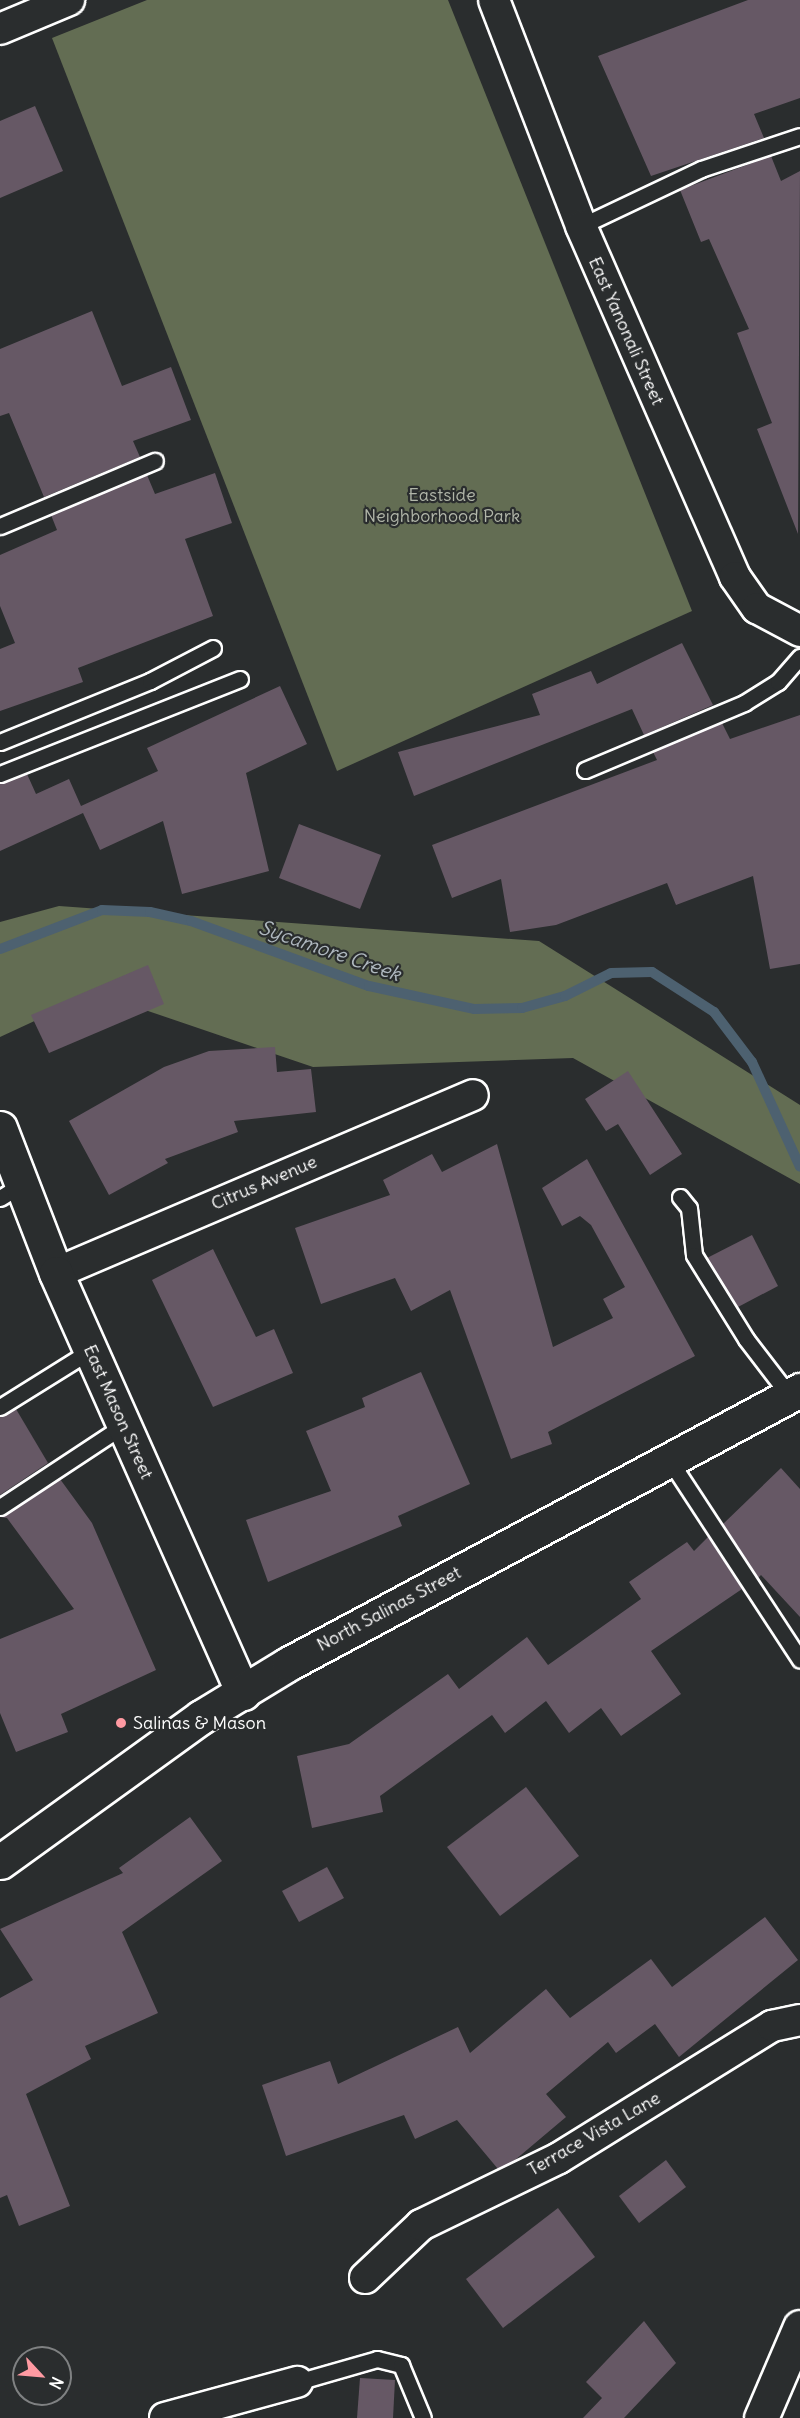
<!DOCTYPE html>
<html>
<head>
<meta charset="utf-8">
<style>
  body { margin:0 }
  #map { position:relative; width:800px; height:2418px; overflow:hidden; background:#2a2d2e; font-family:Delius,sans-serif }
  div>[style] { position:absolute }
  .green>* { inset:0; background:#636d53 }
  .stream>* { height:10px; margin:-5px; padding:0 5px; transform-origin:5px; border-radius:5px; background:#4d6170 }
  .building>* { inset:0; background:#665865 }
  .roads { filter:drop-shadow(2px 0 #fff) drop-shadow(-2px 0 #fff) drop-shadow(0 2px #fff) drop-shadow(0 -2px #fff) }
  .lane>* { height:15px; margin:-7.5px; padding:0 7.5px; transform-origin:7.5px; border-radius:7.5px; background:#2a2d2e }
  .street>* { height:30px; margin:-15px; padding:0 15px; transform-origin:15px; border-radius:15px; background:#2a2d2e }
  .secondary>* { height:33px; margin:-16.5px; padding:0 16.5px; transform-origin:16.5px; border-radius:16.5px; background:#2a2d2e }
  .dots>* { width:16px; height:16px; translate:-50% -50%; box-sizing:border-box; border:3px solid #2a2d2e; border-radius:50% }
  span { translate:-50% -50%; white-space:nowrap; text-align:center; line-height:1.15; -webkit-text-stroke:4.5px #2a2d2e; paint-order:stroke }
  .street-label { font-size:18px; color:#fff }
  .park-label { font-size:18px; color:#b1b6a9 }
  .poi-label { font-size:18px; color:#fff }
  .left { translate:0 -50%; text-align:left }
  .water-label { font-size:20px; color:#afb8bf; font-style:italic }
  .north { position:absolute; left:12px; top:2346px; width:60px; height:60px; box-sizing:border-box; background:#2a2d2e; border:2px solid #7f8182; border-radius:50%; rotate:116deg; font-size:16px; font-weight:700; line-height:24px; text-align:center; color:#fff }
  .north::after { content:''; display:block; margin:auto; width:21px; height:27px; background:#ff9aa2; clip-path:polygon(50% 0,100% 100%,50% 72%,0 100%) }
</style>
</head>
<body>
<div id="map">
  <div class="green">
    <i style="clip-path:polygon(147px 0,448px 0,692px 611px,337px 771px,52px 38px)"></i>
    <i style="clip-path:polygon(59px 906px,539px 941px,800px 1105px,800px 1184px,573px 1058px,313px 1067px,95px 993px,0 1037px,0 922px)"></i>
  </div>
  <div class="stream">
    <i style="left:0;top:949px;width:109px;rotate:-20.9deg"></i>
    <i style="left:102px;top:910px;width:48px;rotate:2.4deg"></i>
    <i style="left:150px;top:912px;width:42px;rotate:12.4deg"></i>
    <i style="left:191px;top:921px;width:189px;rotate:20.1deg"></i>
    <i style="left:369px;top:986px;width:107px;rotate:12.4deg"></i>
    <i style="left:474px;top:1009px;width:48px;rotate:-1.2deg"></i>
    <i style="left:522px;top:1008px;width:45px;rotate:-15.6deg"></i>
    <i style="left:565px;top:996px;width:51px;rotate:-26.6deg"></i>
    <i style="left:611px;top:973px;width:41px;rotate:-1.4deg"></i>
    <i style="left:652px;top:972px;width:74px;rotate:32.8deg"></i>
    <i style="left:714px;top:1012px;width:63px;rotate:52.8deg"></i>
    <i style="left:752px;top:1062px;width:115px;rotate:65.4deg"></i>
  </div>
  <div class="building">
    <i style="clip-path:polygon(748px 0,800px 0,800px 98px,754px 114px,764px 138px,651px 176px,598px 56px)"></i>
    <i style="clip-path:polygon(35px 106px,63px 171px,0 198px,0 121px)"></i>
    <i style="clip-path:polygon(771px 156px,781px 181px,800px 171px,798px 534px,757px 429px,772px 423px,737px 333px,749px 329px,709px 239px,701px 242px,680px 190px)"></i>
    <i style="clip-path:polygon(92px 311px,122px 386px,171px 367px,191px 420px,133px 441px,140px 457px,44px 497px,9px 413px,0 416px,0 349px)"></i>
    <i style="clip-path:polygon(215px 473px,232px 523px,185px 539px,213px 616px,78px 668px,83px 682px,0 711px,0 649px,15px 643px,0 606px,0 555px,57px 530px,51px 515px,147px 475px,155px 494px)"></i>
    <i style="clip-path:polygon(682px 643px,713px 705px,644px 735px,632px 709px,414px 796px,398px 752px,540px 715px,532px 694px,591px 671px,597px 684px)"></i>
    <i style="clip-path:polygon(280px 686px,307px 744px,246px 773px,269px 871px,182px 894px,163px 821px,100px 850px,83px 813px,0 851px,0 784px,27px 774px,36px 794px,69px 779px,81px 806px,158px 771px,147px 748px)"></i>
    <i style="clip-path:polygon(800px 715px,800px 964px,770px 969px,753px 876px,676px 905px,667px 883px,556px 925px,510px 932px,501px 879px,452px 898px,432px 845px,657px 760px,653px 752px,722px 723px,730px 739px)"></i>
    <i style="clip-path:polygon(299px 824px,381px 855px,360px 909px,279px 878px)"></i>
    <i style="clip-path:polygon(148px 965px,164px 1004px,49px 1053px,31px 1015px)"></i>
    <i style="clip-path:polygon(275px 1047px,277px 1072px,311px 1069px,316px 1112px,234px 1121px,238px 1132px,165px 1159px,168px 1163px,109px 1195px,69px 1121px,164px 1067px,209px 1051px)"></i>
    <i style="clip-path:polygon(628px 1071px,682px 1154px,650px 1175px,618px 1124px,606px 1131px,585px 1099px)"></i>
    <i style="clip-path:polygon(497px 1144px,553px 1347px,613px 1318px,603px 1299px,625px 1287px,591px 1225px,580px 1216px,562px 1226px,542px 1188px,587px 1159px,695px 1356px,548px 1432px,552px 1444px,511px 1459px,450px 1290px,411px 1311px,395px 1278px,321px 1304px,295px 1228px,390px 1195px,383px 1180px,432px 1154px,442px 1172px)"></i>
    <i style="clip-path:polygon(752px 1235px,778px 1286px,738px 1307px,707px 1258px)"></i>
    <i style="clip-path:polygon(213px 1249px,256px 1337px,274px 1329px,293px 1373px,213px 1407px,152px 1280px)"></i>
    <i style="clip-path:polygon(421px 1372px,470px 1484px,398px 1516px,402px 1526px,268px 1582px,246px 1520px,331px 1491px,306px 1431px,365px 1407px,362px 1398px)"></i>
    <i style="clip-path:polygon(16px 1409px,48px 1463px,0 1495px,0 1417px)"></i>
    <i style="clip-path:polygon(781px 1468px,800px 1489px,800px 1617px,761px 1575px,758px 1578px,723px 1524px)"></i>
    <i style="clip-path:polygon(60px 1479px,92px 1523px,156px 1670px,61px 1714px,68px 1732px,16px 1752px,0 1713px,0 1639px,74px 1609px,7px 1518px,0 1517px)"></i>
    <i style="clip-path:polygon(708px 1537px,742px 1589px,651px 1651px,681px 1694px,621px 1736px,601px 1708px,569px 1733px,546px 1701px,505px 1733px,492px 1715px,380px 1796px,383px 1812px,312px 1828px,297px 1756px,349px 1744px,448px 1674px,459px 1689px,527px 1637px,548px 1665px,641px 1599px,629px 1582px,687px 1542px,694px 1551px)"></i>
    <i style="clip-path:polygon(526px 1787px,579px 1856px,500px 1916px,447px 1847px)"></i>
    <i style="clip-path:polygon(190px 1817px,222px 1861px,122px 1932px,158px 2013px,85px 2046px,91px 2059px,26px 2094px,70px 2206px,19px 2226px,7px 2195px,0 2198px,0 1998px,33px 1980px,0 1929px,123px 1873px,119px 1868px)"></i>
    <i style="clip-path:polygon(327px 1867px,344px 1898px,299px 1922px,282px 1891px)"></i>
    <i style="clip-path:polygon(765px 1917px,798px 1960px,679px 2057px,655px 2024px,616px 2053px,608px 2042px,546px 2094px,566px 2117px,515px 2160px,498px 2169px,457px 2120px,415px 2139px,404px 2115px,286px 2156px,262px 2085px,330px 2061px,338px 2084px,458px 2027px,470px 2053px,546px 1989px,570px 2018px,651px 1959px,672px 1987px)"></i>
    <i style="clip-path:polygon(666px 2160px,686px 2187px,639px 2223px,619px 2196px)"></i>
    <i style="clip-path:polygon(558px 2208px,595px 2257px,503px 2328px,466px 2279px)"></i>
    <i style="clip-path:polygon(644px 2321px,676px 2363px,624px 2418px,583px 2418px,602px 2398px,586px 2382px)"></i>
    <i style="clip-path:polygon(360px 2378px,395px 2380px,393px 2418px,357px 2418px)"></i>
  </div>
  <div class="roads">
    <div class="lane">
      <i style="left:581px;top:226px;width:133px;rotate:-25.4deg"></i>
      <i style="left:701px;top:169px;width:104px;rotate:-18.4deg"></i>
      <i style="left:0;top:526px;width:168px;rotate:-22.8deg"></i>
      <i style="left:0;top:742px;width:162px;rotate:-22.1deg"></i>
      <i style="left:150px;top:681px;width:71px;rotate:-27.6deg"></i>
      <i style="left:585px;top:770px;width:173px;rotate:-22.8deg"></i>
      <i style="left:744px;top:703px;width:40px;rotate:-32deg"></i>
      <i style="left:778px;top:682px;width:33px;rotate:-49deg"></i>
      <i style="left:0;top:774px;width:258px;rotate:-21.6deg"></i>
      <i style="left:680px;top:1197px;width:14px;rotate:51deg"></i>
      <i style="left:689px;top:1208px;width:47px;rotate:83.9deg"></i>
      <i style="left:694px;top:1255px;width:99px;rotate:58.2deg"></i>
      <i style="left:746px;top:1339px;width:71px;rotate:52.5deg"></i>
      <i style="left:0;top:1198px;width:22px;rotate:-32deg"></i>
      <i style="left:0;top:1407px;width:106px;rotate:-31.9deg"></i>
      <i style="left:668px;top:1458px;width:241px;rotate:56.8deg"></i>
      <i style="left:0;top:1507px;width:147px;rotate:-33.4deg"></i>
      <i style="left:297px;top:2382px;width:83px;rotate:-16deg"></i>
      <i style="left:377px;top:2359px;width:25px;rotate:14deg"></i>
      <i style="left:401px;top:2365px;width:57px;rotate:67.5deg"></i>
    </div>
    <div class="street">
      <i style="left:494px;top:0;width:242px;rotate:68.9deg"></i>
      <i style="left:581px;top:226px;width:383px;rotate:66.3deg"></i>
      <i style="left:735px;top:577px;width:38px;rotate:55deg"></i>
      <i style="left:757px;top:608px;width:49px;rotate:28.1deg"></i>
      <i style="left:0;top:29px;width:75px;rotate:-22.8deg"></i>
      <i style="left:56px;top:1273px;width:453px;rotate:-23.1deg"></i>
      <i style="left:365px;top:2278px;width:77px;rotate:-43.4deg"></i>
      <i style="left:421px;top:2225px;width:153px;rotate:-25.9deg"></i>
      <i style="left:559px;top:2158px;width:251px;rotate:-31.8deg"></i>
      <i style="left:772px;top:2026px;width:29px;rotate:-12deg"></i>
      <i style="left:165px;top:2418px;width:137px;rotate:-15.3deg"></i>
    </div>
    <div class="secondary">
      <i style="left:0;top:1128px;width:155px;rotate:68.9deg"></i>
      <i style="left:56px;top:1273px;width:460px;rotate:66deg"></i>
      <i style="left:0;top:1862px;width:248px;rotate:-35.8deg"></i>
      <i style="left:201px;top:1717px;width:102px;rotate:-31.3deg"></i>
      <i style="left:288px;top:1664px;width:581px;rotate:-28.15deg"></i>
      <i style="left:761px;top:2418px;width:99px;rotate:-66.8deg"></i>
    </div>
  </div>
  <div class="dots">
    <i style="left:121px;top:1723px;background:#ff9aa2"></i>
  </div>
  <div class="street-label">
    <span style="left:626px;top:331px;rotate:66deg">East Yanonali Street</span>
    <span style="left:264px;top:1183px;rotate:-23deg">Citrus Avenue</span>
    <span style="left:118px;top:1412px;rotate:66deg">East Mason Street</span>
    <span style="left:389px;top:1609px;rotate:-28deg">North Salinas Street</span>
    <span style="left:594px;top:2134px;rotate:-30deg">Terrace Vista Lane</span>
  </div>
  <div class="park-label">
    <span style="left:442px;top:506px">Eastside<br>Neighborhood Park</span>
  </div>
  <div class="poi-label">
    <span class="left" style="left:133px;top:1723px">Salinas &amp; Mason</span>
  </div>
  <div class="water-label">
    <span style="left:330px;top:950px;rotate:19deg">Sycamore Creek</span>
  </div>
  <div class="north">N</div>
</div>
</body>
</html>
